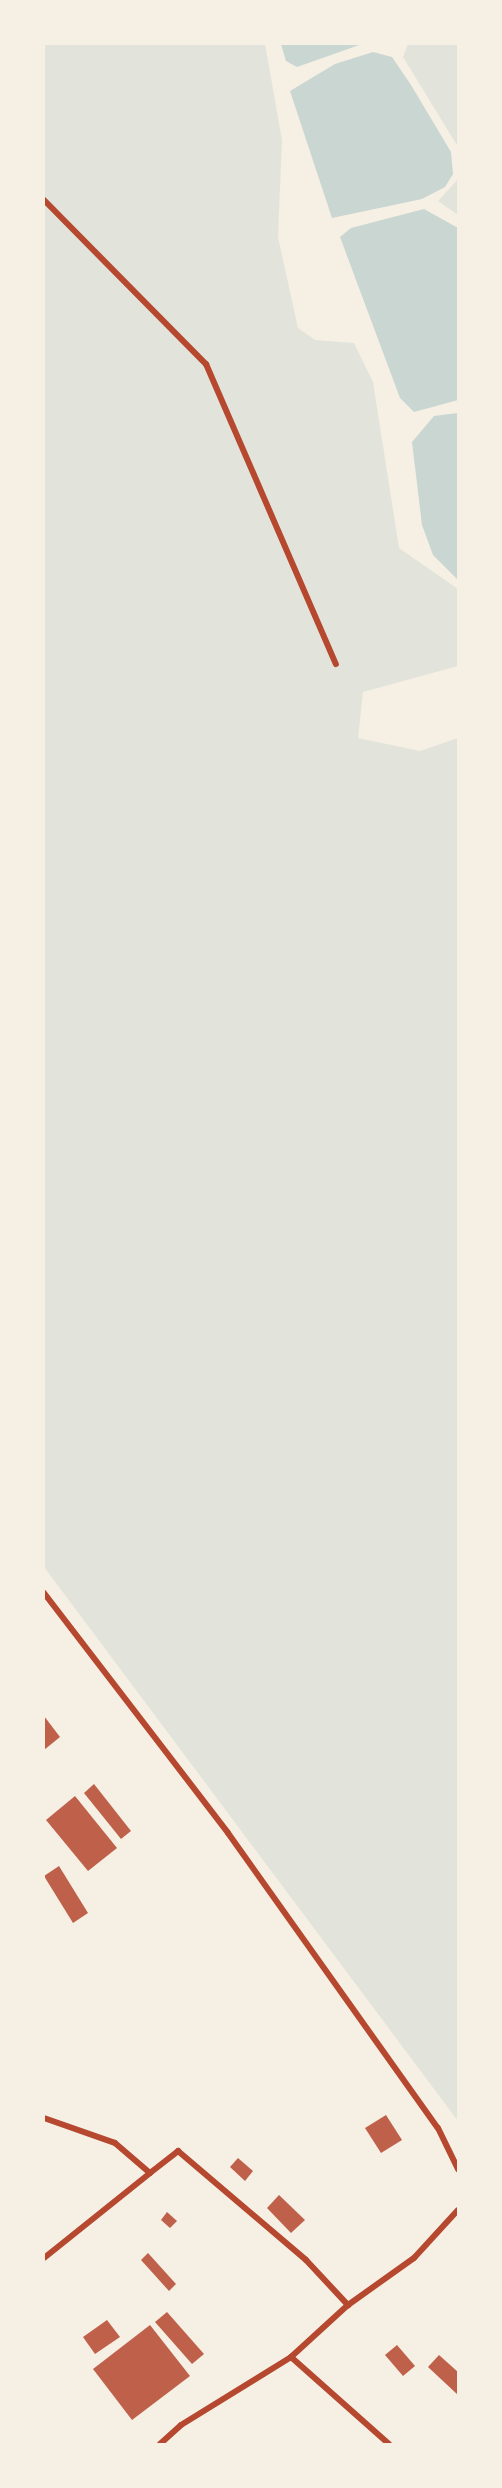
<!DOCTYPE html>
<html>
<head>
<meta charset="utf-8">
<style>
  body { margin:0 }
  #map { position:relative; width:502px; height:2488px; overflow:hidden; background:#f6efe4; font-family:"Varela Round",sans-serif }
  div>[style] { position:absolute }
  .green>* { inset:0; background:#e2e4dc }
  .water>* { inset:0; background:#c9d6d2 }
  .building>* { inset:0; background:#bf614a }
  .minor>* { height:6px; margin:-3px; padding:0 3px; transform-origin:3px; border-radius:3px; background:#b5482f }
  span { translate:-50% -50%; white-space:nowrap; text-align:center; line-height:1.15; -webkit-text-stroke:5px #f6efe4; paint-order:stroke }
  .frame { position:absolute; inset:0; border:45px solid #f6efe4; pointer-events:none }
</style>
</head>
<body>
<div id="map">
  <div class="green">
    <i style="clip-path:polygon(44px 44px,265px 44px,282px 140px,278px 237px,298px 328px,315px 340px,354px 343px,373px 382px,399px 548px,458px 589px,458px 666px,363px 692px,358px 738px,420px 751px,458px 738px,458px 2121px,44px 1567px)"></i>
    <i style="clip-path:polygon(408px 44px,458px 44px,458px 215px,438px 201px,458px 179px,458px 147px,403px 57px)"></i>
  </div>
  <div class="water">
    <i style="clip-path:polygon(281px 44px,362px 44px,297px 67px,286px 61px)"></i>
    <i style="clip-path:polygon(373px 52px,392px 57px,411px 85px,451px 152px,453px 174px,445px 187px,422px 199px,332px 218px,290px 91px,335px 64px)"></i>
    <i style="clip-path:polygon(424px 209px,458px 228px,458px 400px,414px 412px,400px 398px,340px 237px,351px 228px)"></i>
    <i style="clip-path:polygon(458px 413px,458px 580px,433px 555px,422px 525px,412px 442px,434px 416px)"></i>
  </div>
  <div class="building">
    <i style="clip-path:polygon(44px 1716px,60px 1737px,44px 1750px)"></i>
    <i style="clip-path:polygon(94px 1784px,131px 1831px,121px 1839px,84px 1793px)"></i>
    <i style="clip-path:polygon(75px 1796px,117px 1848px,88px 1871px,46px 1820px)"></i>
    <i style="clip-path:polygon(59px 1866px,88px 1913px,73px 1923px,44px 1876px)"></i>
    <i style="clip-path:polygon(386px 2115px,402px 2140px,381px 2153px,365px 2128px)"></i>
    <i style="clip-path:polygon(238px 2158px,253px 2171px,245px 2181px,230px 2167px)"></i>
    <i style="clip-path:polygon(279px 2195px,305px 2220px,291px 2233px,267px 2208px)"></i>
    <i style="clip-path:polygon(167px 2212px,177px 2221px,170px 2228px,161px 2220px)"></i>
    <i style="clip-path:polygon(148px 2253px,176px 2284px,169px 2291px,141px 2260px)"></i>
    <i style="clip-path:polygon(167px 2312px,204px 2354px,192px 2364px,155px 2322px)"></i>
    <i style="clip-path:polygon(107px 2320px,120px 2337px,95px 2354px,83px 2337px)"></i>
    <i style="clip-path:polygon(150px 2325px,190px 2376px,132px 2420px,93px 2369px)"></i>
    <i style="clip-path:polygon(397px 2345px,415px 2366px,403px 2376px,385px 2355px)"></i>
    <i style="clip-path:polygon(439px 2355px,458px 2372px,458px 2395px,428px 2367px)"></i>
  </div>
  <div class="minor">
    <i style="left:44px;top:200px;width:231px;rotate:45.4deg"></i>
    <i style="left:206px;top:364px;width:327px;rotate:66.6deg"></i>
    <i style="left:44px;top:1593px;width:302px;rotate:52.5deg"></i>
    <i style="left:228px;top:1833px;width:362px;rotate:54.6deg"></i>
    <i style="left:438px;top:2128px;width:46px;rotate:64deg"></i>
    <i style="left:44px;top:2118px;width:75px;rotate:19.4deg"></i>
    <i style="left:115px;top:2143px;width:46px;rotate:40.6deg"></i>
    <i style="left:150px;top:2173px;width:36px;rotate:-38deg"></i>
    <i style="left:178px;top:2151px;width:168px;rotate:40.4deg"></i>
    <i style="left:306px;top:2260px;width:62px;rotate:47deg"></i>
    <i style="left:348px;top:2305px;width:81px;rotate:-35.5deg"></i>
    <i style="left:414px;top:2258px;width:65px;rotate:-47.5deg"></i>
    <i style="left:44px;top:2258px;width:136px;rotate:-38.7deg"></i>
    <i style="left:291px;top:2357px;width:77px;rotate:-42.4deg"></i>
    <i style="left:160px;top:2444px;width:28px;rotate:-42deg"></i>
    <i style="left:181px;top:2425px;width:129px;rotate:-31.7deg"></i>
    <i style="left:291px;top:2357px;width:131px;rotate:41.6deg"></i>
  </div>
  <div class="frame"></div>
</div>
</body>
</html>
